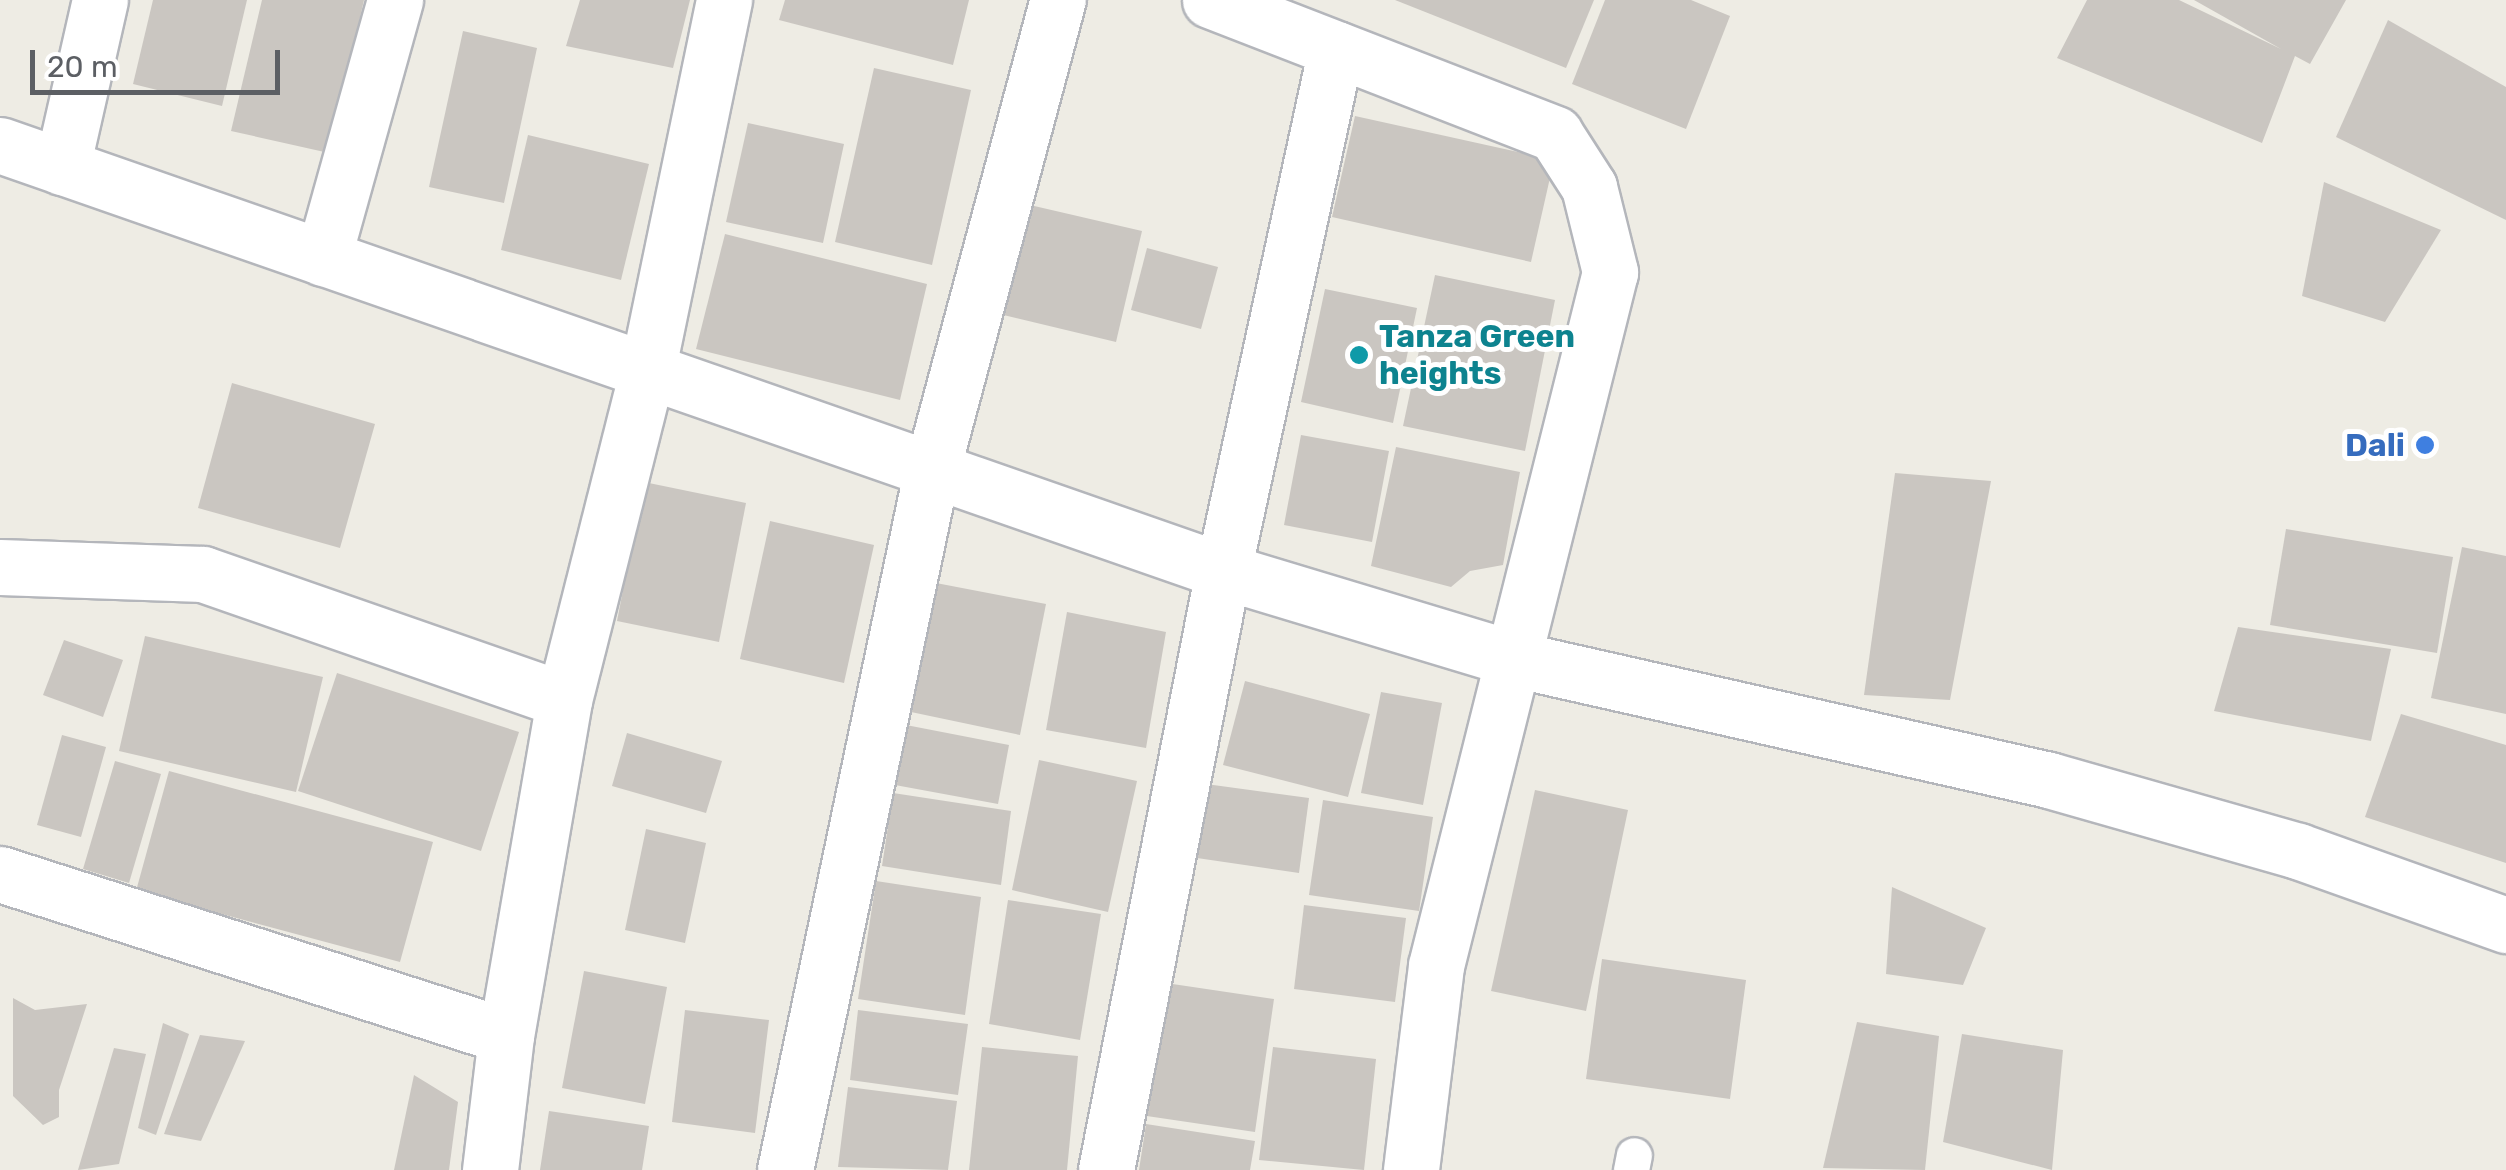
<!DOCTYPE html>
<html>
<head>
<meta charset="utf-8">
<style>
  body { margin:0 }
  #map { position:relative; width:2506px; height:1170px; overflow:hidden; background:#eeece4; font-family:Rubik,sans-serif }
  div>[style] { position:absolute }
  .building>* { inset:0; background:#cac6c1 }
  .roads { filter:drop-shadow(2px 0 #b4b6bb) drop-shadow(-2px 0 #b4b6bb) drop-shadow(0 2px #b4b6bb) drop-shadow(0 -2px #b4b6bb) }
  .service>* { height:35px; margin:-17.5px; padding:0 17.5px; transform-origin:17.5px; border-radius:17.5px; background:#fff }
  .minor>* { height:55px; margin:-27.5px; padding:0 27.5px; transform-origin:27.5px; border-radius:27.5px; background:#fff }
  .dots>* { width:28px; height:28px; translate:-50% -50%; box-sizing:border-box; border:5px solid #fff; border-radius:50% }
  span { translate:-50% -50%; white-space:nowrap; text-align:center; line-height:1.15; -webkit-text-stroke:10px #fff; paint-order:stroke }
  .culture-label { font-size:32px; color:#0d838f; font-weight:700 }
  .left { translate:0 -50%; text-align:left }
  .shop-label { font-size:32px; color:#366cbe; font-weight:700 }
  .right { translate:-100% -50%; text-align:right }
  .scale { position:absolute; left:30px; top:50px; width:250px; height:45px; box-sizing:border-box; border:5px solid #5c5f64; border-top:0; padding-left:12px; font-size:30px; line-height:35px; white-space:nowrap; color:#5c5f64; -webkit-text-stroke:8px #fff; paint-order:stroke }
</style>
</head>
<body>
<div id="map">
  <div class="building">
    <i style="clip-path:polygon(153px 0,247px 0,222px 106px,133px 84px)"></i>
    <i style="clip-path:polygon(262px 0,364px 0,329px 153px,231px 131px)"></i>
    <i style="clip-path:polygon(580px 0,690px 0,673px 68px,566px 46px)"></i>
    <i style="clip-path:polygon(785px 0,969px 0,953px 65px,779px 20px)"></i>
    <i style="clip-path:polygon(1395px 0,1594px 0,1566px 68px)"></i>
    <i style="clip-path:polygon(1605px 0,1691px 0,1730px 16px,1686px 129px,1572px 84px)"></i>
    <i style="clip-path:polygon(2087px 0,2179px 0,2281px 49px,2194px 0,2346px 0,2310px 64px,2295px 56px,2262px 143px,2057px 58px)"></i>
    <i style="clip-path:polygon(2388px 20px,2506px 87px,2506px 220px,2336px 137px)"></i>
    <i style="clip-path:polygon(463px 31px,537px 48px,504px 203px,429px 187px)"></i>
    <i style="clip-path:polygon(874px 68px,971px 90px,932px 265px,835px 242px)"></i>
    <i style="clip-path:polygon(1355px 116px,1554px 160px,1531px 262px,1332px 217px)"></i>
    <i style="clip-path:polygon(748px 123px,844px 144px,823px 243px,726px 222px)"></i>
    <i style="clip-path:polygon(528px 135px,649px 164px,621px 280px,501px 250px)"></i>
    <i style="clip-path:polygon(2324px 182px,2441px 230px,2385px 322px,2302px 296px)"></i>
    <i style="clip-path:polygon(1017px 202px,1142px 231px,1116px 342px,991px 312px)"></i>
    <i style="clip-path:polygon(725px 234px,927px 284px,900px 400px,696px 349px)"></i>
    <i style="clip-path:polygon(1147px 248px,1218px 267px,1201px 329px,1131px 310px)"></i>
    <i style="clip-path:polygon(1435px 275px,1555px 300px,1525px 451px,1403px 426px)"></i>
    <i style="clip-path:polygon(1325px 289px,1417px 308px,1393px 423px,1301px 402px)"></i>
    <i style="clip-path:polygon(232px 383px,375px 424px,340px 548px,198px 508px)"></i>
    <i style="clip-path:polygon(1301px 435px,1389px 451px,1372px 542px,1284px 525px)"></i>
    <i style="clip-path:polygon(1396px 447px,1520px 472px,1503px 565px,1470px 571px,1451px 587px,1371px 566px)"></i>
    <i style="clip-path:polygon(1895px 473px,1991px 481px,1950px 700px,1864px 695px)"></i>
    <i style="clip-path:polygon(644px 482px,746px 503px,719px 642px,617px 621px)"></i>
    <i style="clip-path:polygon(770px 521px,874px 545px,844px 683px,740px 659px)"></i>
    <i style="clip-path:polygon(2286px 529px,2453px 557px,2437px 653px,2270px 625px)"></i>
    <i style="clip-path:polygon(2462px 547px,2506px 556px,2506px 714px,2431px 698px)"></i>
    <i style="clip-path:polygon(936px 583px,1046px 604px,1020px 735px,911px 712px)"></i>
    <i style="clip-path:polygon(1067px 612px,1166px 632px,1146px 748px,1046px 730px)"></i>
    <i style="clip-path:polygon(2238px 627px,2391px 649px,2371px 741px,2214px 711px)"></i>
    <i style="clip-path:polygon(145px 636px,323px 677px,296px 792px,119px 751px)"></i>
    <i style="clip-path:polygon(64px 640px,123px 660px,103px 717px,43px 695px)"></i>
    <i style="clip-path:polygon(337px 673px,519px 732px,481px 851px,298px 791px)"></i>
    <i style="clip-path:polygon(1245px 681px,1370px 714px,1348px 797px,1223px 765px)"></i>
    <i style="clip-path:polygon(1381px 692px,1442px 703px,1423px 805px,1361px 793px)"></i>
    <i style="clip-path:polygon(2401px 714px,2506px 745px,2506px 863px,2365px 817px)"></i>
    <i style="clip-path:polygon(906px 725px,1009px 745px,998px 804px,895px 785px)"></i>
    <i style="clip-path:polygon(627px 733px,722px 761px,706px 813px,612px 786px)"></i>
    <i style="clip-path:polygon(62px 735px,106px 747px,81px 837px,37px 825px)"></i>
    <i style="clip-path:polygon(1039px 760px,1137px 781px,1108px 912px,1012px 890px)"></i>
    <i style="clip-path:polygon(115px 761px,161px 774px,129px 883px,83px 869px)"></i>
    <i style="clip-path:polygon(169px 771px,433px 842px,400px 962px,136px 891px)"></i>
    <i style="clip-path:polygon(1206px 784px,1309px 798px,1299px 873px,1197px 858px)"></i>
    <i style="clip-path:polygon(1535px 790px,1628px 810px,1586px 1011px,1491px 991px)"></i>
    <i style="clip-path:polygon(893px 793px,1011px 811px,1001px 885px,882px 866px)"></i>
    <i style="clip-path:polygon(1323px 800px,1433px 817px,1419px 911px,1309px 895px)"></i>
    <i style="clip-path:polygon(646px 829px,706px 843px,685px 943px,625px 930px)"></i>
    <i style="clip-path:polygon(876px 881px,981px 897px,965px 1015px,858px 999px)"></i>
    <i style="clip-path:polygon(1892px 887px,1986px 928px,1963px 985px,1886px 974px)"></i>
    <i style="clip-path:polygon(1008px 900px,1101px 914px,1080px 1040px,989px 1024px)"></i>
    <i style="clip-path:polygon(1304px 905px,1406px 918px,1395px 1002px,1294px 989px)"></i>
    <i style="clip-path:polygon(1602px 959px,1746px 980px,1730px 1099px,1586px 1079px)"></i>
    <i style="clip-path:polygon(584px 971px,667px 987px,645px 1104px,562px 1088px)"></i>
    <i style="clip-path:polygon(1159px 982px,1274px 999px,1255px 1132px,1140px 1115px)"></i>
    <i style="clip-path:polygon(13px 998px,35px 1010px,87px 1004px,59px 1090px,59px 1117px,43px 1125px,13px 1096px)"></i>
    <i style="clip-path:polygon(685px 1010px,769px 1020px,755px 1133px,672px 1122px)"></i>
    <i style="clip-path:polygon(858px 1010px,968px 1024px,958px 1095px,850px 1080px)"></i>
    <i style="clip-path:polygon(1857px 1022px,1939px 1036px,1925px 1170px,1823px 1168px)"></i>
    <i style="clip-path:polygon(163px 1023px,189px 1034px,156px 1135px,138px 1128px)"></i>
    <i style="clip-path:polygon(1962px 1034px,2063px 1050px,2052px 1170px,1943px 1142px)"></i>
    <i style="clip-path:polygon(200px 1035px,245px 1041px,201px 1141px,164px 1134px)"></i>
    <i style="clip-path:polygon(982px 1047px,1078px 1056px,1067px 1170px,969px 1170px)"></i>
    <i style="clip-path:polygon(1273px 1047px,1376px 1059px,1364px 1170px,1259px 1160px)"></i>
    <i style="clip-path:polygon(114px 1048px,146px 1054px,119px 1164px,78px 1170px)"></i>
    <i style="clip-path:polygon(414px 1075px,458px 1102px,449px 1170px,394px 1170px)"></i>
    <i style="clip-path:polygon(848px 1087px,957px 1101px,948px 1170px,838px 1167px)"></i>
    <i style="clip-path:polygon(549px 1111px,649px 1126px,642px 1170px,540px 1170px)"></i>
    <i style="clip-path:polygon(1146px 1124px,1255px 1141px,1250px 1170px,1139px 1170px)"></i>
  </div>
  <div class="roads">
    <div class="service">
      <i style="left:1631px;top:1170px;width:15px;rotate:-79deg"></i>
    </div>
    <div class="minor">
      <i style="left:1210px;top:0;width:370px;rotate:21.2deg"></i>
      <i style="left:1555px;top:134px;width:63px;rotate:57.3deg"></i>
      <i style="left:1589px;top:187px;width:88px;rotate:76.1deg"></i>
      <i style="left:1610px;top:272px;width:715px;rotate:104.08deg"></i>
      <i style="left:1436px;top:966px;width:206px;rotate:97deg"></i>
      <i style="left:0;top:145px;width:1295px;rotate:19.2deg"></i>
      <i style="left:1223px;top:571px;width:304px;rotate:16.8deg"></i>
      <i style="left:1514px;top:659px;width:549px;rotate:12.74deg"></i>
      <i style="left:2049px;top:780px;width:259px;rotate:15.9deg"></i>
      <i style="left:2298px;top:851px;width:221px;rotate:19.6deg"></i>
      <i style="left:62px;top:167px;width:171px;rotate:-77.2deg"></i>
      <i style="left:323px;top:258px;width:268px;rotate:-74.4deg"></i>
      <i style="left:0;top:567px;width:203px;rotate:2deg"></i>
      <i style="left:203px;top:574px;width:382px;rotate:19.2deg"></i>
      <i style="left:0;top:874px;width:531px;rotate:17.75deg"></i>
      <i style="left:490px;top:1170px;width:135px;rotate:-83.2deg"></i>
      <i style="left:506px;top:1036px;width:341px;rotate:-80.2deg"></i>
      <i style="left:564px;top:700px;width:338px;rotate:-75.8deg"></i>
      <i style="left:647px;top:372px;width:380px;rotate:-78.3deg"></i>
      <i style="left:785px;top:1170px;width:716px;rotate:-78.16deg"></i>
      <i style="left:932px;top:469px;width:486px;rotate:-75deg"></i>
      <i style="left:1106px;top:1170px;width:610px;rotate:-78.95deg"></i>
      <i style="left:1223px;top:571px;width:534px;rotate:-77.79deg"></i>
    </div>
  </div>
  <div class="dots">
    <i style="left:1359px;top:355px;background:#0f9aa8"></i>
    <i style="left:2425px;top:445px;background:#3f7fe0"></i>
  </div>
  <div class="culture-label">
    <span class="left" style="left:1379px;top:355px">Tanza Green<br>heights</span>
  </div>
  <div class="shop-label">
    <span class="right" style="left:2405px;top:445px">Dali</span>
  </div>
  <div class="scale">20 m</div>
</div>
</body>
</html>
